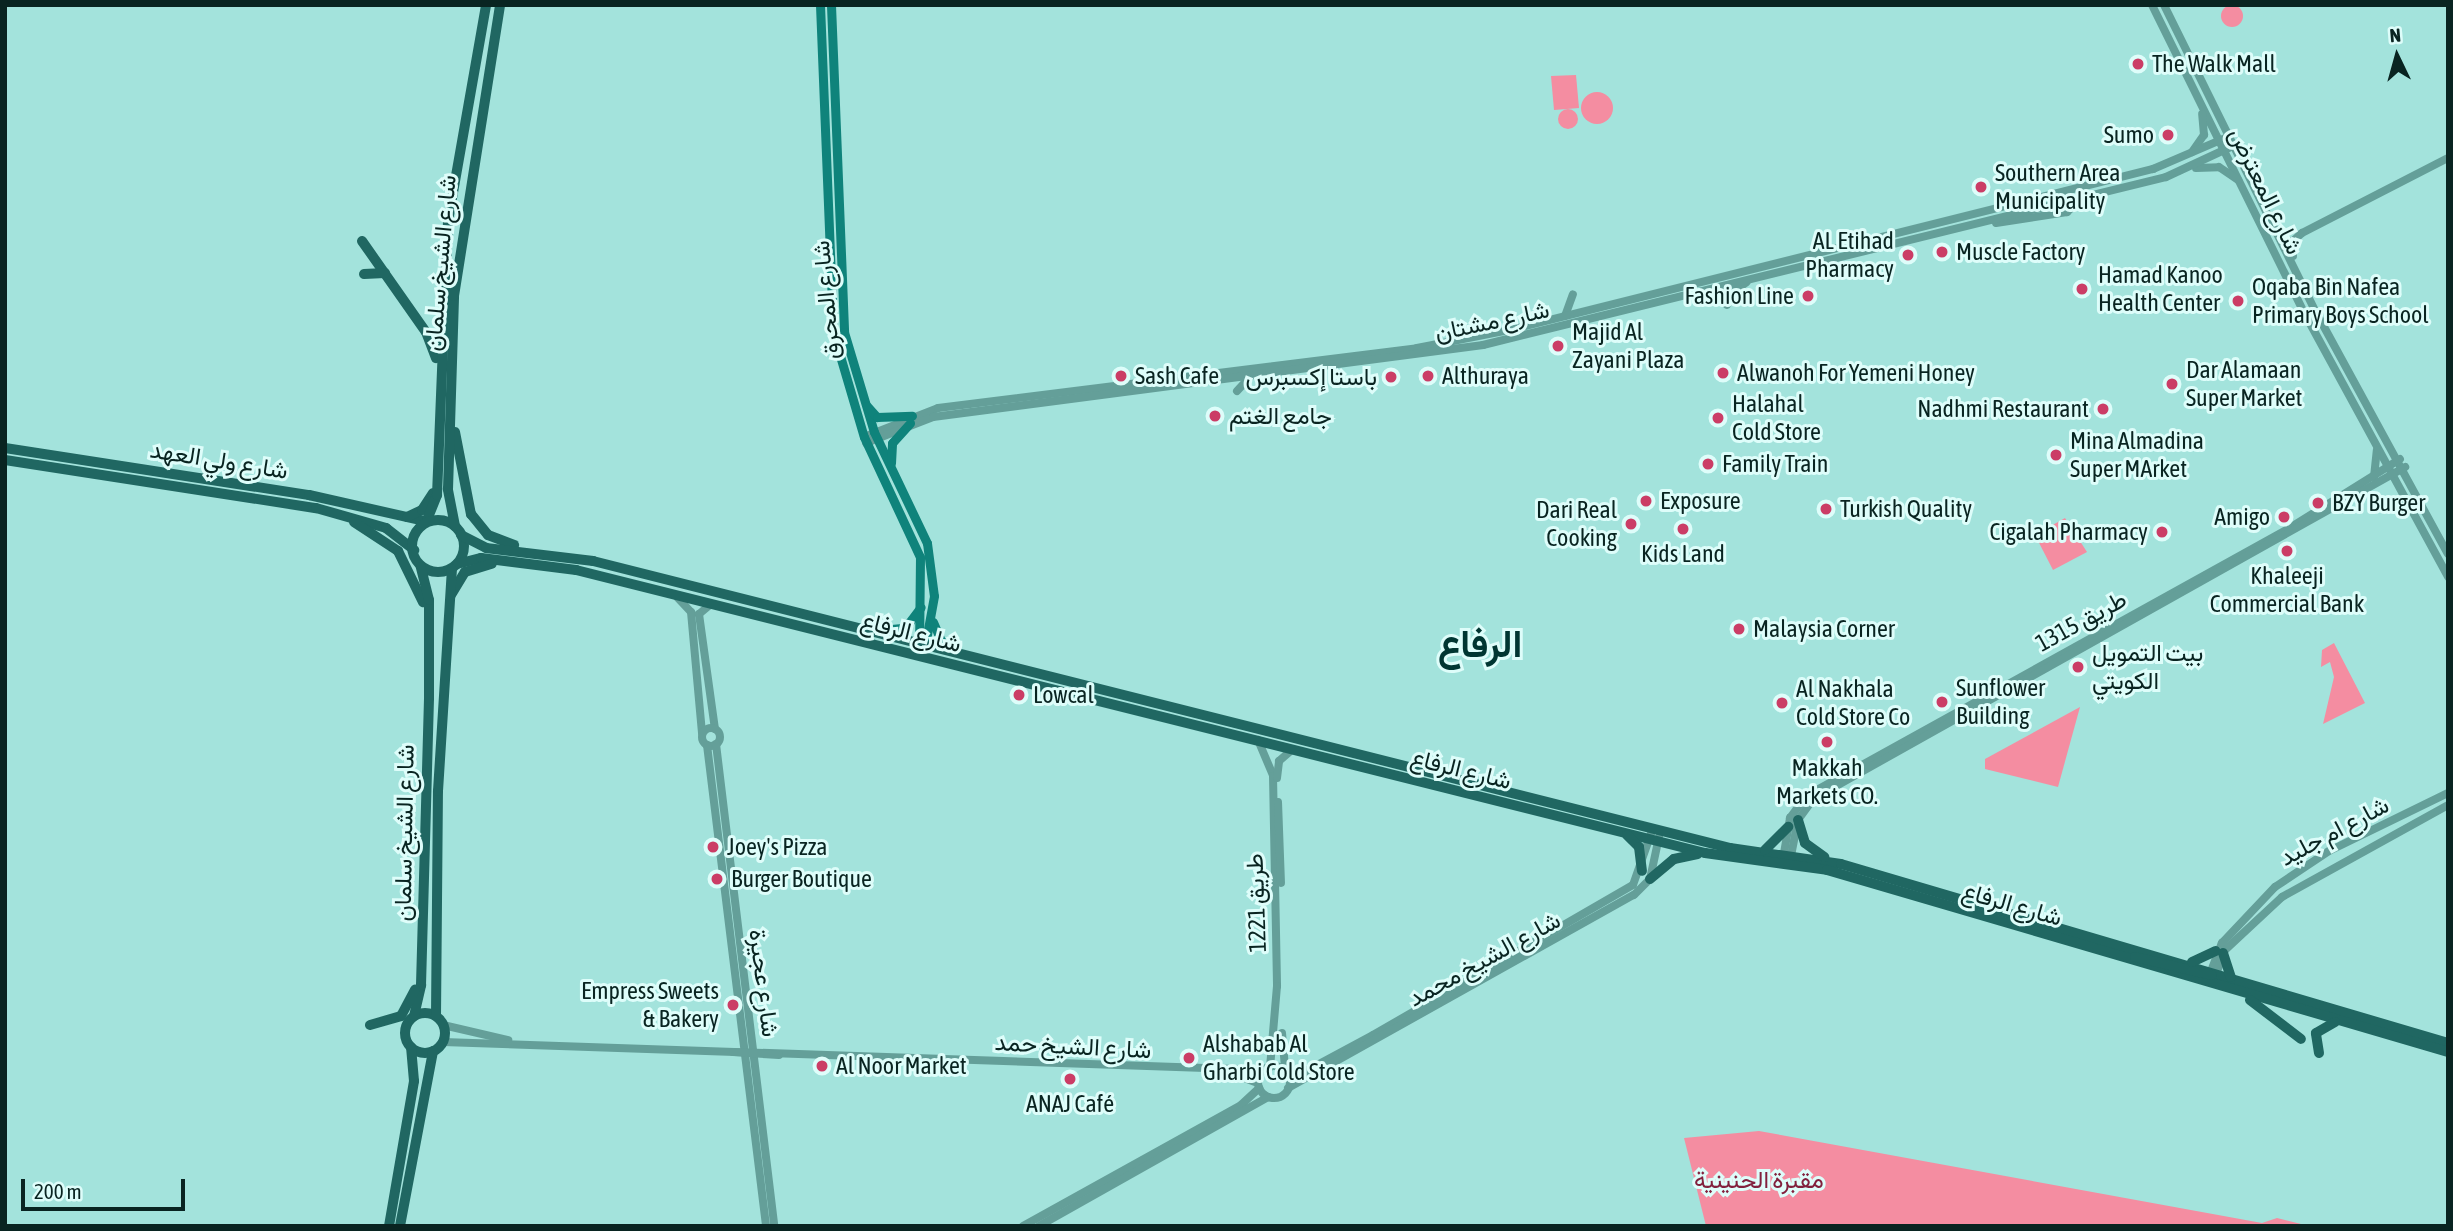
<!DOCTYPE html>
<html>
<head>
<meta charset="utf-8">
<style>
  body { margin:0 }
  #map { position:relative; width:2453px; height:1231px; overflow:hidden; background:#a3e3dc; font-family:"Asap Condensed",Vazirmatn,sans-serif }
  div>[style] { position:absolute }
  .green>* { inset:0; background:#f48da1 }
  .round { border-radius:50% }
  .tertiary>* { height:8px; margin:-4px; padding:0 4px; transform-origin:4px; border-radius:4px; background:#649f99 }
  .tertiary>.ring { margin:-4px; padding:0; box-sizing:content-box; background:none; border:8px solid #649f99; border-radius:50% }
  .secondary>* { height:9px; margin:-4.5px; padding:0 4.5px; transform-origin:4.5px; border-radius:4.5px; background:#0f837b }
  .primary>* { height:10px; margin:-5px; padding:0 5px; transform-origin:5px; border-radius:5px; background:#206762 }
  .primary>.ring { margin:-5px; padding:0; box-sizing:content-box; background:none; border:10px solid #206762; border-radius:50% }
  .dots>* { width:19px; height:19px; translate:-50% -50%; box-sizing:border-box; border:4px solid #defdfa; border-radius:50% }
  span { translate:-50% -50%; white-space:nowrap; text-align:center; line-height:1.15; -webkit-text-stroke:6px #defdfa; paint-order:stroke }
  .poi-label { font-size:24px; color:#092421 }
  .left { translate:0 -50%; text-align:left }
  .right { translate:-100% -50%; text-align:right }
  .street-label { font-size:24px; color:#092421 }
  .park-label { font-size:24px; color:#82203d }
  .town-label { font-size:38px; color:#003632; font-weight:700 }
  .frame { position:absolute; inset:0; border:7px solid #092421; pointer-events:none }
  .north { position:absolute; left:2362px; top:21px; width:70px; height:70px; -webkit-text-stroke:5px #defdfa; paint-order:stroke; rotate:355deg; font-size:19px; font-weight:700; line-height:28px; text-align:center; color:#092421 }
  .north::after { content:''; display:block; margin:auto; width:24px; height:32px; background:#092421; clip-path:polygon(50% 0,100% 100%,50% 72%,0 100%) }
  .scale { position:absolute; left:21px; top:1179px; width:164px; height:32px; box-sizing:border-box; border:4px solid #092421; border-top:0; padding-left:9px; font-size:21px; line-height:24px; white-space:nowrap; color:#092421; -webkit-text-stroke:5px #defdfa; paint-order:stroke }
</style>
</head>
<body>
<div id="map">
  <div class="green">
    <i class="round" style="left:2221px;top:5px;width:22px;height:22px"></i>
    <i style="clip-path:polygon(1576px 75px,1579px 108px,1554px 110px,1551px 76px)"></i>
    <i class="round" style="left:1581px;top:92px;width:32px;height:32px"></i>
    <i class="round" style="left:1558px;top:109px;width:20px;height:20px"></i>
    <i style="clip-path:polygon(2065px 518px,2087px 552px,2053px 570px,2035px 535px)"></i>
    <i style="clip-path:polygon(2334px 643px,2365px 703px,2323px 724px,2334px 677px,2330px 662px,2321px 667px,2322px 650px)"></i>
    <i style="clip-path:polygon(2080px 707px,2058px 787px,1985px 769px,1985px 759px)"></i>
    <i style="clip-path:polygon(1759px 1131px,2262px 1223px,2277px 1218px,2309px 1226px,1706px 1226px,1684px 1138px)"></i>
  </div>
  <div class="tertiary">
    <i style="left:2152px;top:5px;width:349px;rotate:63.7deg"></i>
    <i style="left:2307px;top:318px;width:295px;rotate:61.4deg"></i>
    <i style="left:2164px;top:5px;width:345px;rotate:63.7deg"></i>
    <i style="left:2317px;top:314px;width:273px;rotate:61.4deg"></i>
    <i style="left:2192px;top:152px;width:21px;rotate:-55deg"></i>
    <i style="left:2204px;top:135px;width:21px;rotate:-95deg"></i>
    <i style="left:2196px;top:168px;width:23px;rotate:-2deg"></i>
    <i style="left:2219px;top:167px;width:23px;rotate:34deg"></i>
    <i style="left:1996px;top:223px;width:72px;rotate:-8.8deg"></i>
    <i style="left:2067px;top:212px;width:19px;rotate:-43deg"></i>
    <i style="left:2293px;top:256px;width:15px;rotate:-90deg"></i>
    <i style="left:2293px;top:241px;width:12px;rotate:-42deg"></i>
    <i style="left:2302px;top:233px;width:164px;rotate:-27.2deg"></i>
    <i style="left:1699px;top:294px;width:24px;rotate:19deg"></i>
    <i style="left:1727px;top:305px;width:13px;rotate:-72deg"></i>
    <i style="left:1731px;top:293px;width:19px;rotate:-35deg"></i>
    <i style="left:1565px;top:316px;width:23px;rotate:-70deg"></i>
    <i style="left:1237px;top:391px;width:18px;rotate:-47deg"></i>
    <i style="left:864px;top:437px;width:79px;rotate:-21.4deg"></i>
    <i style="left:938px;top:408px;width:483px;rotate:-7.1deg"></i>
    <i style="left:1417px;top:348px;width:95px;rotate:-11deg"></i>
    <i style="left:1510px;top:330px;width:663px;rotate:-14.06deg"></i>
    <i style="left:2153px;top:169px;width:84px;rotate:-23.2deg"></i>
    <i style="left:866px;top:443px;width:72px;rotate:-21.2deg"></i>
    <i style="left:933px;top:417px;width:555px;rotate:-7.46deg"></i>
    <i style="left:1483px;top:345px;width:703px;rotate:-13.82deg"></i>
    <i style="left:2166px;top:177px;width:76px;rotate:-24.9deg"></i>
    <i style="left:2374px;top:477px;width:27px;rotate:-84deg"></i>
    <i style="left:677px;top:597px;width:21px;rotate:47deg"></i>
    <i style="left:691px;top:612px;width:122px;rotate:84.8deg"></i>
    <i style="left:711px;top:604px;width:16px;rotate:140deg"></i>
    <i style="left:699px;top:614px;width:116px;rotate:82.1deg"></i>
    <i class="ring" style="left:702px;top:728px;width:10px;height:10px"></i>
    <i style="left:1258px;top:740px;width:39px;rotate:67deg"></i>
    <i style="left:1273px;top:776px;width:210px;rotate:88.9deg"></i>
    <i style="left:1277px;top:986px;width:81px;rotate:94.9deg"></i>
    <i style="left:716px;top:744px;width:485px;rotate:83.1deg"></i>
    <i style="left:707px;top:745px;width:485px;rotate:83deg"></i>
    <i style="left:1277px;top:778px;width:17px;rotate:-83deg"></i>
    <i style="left:1279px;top:761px;width:18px;rotate:-41deg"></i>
    <i style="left:1278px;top:802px;width:81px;rotate:87.9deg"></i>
    <i style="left:1783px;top:859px;width:42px;rotate:-80.3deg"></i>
    <i style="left:1790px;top:818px;width:27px;rotate:-54deg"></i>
    <i style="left:1806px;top:796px;width:551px;rotate:-28.98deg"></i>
    <i style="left:2288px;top:529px;width:132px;rotate:-32deg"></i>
    <i style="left:1790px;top:861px;width:42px;rotate:-79deg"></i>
    <i style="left:1798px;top:820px;width:26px;rotate:-54deg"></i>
    <i style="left:1813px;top:799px;width:679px;rotate:-29.28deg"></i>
    <i style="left:2208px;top:979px;width:39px;rotate:-69deg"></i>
    <i style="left:2222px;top:943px;width:77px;rotate:-46.6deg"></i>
    <i style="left:2275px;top:887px;width:65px;rotate:-33.7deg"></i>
    <i style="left:2329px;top:851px;width:132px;rotate:-26deg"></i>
    <i style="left:2214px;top:980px;width:32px;rotate:-70deg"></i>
    <i style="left:2225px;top:950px;width:78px;rotate:-42.9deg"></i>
    <i style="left:2282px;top:897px;width:190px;rotate:-29deg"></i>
    <i style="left:443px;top:1025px;width:67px;rotate:13deg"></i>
    <i style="left:1282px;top:1033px;width:38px;rotate:85deg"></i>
    <i style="left:443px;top:1042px;width:821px;rotate:1.95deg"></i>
    <i style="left:733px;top:1052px;width:46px;rotate:3.7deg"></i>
    <i style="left:897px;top:1060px;width:61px;rotate:2.8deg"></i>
    <i class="ring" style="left:1258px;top:1066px;width:24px;height:24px"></i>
    <i style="left:1286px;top:1072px;width:20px;rotate:-3deg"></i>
    <i style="left:1306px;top:1071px;width:76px;rotate:-28.2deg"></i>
    <i style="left:1373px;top:1035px;width:300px;rotate:-30deg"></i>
    <i style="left:1633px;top:885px;width:60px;rotate:-70.7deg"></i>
    <i style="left:1236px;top:1075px;width:23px;rotate:20deg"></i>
    <i style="left:1288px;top:1088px;width:396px;rotate:-29.2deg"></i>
    <i style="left:1634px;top:895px;width:23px;rotate:-45deg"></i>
    <i style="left:1650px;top:879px;width:43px;rotate:-77.9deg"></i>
    <i style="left:1023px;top:1226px;width:249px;rotate:-29deg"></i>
    <i style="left:1241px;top:1105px;width:25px;rotate:-43deg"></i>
    <i style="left:1039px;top:1226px;width:263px;rotate:-29.4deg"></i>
  </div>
  <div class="secondary">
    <i style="left:820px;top:5px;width:327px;rotate:87.7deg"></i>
    <i style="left:833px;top:332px;width:109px;rotate:73.6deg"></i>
    <i style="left:864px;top:437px;width:132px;rotate:65deg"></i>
    <i style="left:920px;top:557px;width:98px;rotate:90.6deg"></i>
    <i style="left:831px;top:5px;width:327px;rotate:87.7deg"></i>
    <i style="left:844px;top:332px;width:104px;rotate:73.3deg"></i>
    <i style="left:874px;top:432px;width:123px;rotate:64.5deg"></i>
    <i style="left:927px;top:543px;width:53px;rotate:82.5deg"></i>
    <i style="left:934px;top:596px;width:56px;rotate:100.3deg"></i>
    <i style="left:867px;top:406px;width:15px;rotate:48deg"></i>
    <i style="left:877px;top:417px;width:35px;rotate:-2deg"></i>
    <i style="left:891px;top:463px;width:20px;rotate:-87deg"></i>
    <i style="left:892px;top:443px;width:27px;rotate:-48deg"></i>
    <i style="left:933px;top:622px;width:21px;rotate:67deg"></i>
    <i style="left:941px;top:641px;width:17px;rotate:28deg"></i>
    <i style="left:880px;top:630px;width:25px;rotate:-5deg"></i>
    <i style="left:905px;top:628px;width:26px;rotate:-53deg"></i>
  </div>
  <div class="primary">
    <i style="left:362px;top:241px;width:111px;rotate:54.9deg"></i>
    <i style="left:426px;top:332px;width:28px;rotate:69deg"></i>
    <i style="left:364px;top:274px;width:21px;rotate:-3deg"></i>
    <i style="left:455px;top:432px;width:84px;rotate:79deg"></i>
    <i style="left:471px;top:514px;width:27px;rotate:51deg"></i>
    <i style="left:488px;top:535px;width:28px;rotate:21deg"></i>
    <i style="left:5px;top:448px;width:308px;rotate:8.8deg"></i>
    <i style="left:309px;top:495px;width:118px;rotate:12.7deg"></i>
    <i style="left:5px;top:460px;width:315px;rotate:8.8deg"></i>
    <i style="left:316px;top:508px;width:73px;rotate:15.9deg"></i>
    <i style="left:386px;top:528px;width:36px;rotate:38deg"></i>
    <i style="left:407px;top:517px;width:17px;rotate:-25deg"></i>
    <i style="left:422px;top:510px;width:20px;rotate:-57deg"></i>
    <i style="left:427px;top:520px;width:27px;rotate:-68deg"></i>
    <i style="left:437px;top:495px;width:274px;rotate:-87.7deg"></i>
    <i style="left:448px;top:221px;width:219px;rotate:-80deg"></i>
    <i class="ring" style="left:412px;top:520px;width:42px;height:42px"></i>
    <i style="left:354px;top:522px;width:53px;rotate:33.4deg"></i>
    <i style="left:398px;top:551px;width:57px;rotate:63.9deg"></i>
    <i style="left:455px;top:526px;width:38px;rotate:-101deg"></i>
    <i style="left:448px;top:489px;width:193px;rotate:-88.2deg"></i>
    <i style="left:454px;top:296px;width:295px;rotate:-81deg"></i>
    <i style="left:461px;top:535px;width:28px;rotate:27deg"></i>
    <i style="left:486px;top:548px;width:108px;rotate:6.9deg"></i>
    <i style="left:593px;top:561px;width:1173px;rotate:14.17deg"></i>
    <i style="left:1730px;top:848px;width:112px;rotate:8.2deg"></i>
    <i style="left:1841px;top:864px;width:633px;rotate:16.43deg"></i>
    <i style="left:457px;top:564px;width:25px;rotate:-14deg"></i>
    <i style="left:481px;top:558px;width:96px;rotate:7.2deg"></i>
    <i style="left:576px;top:570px;width:1164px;rotate:14.07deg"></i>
    <i style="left:1705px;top:853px;width:123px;rotate:7.9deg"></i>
    <i style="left:1827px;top:870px;width:647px;rotate:16.33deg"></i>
    <i style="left:451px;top:595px;width:27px;rotate:-59deg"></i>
    <i style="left:465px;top:572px;width:28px;rotate:-17deg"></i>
    <i style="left:1798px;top:820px;width:24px;rotate:73deg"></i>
    <i style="left:1805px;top:843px;width:24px;rotate:36deg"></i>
    <i style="left:1627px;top:835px;width:17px;rotate:45deg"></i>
    <i style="left:1639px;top:847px;width:24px;rotate:83deg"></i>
    <i style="left:1765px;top:850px;width:33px;rotate:-45deg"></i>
    <i style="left:1650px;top:879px;width:31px;rotate:-40deg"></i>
    <i style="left:1674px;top:859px;width:24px;rotate:-12deg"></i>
    <i style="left:2223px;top:953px;width:25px;rotate:72deg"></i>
    <i style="left:2135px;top:957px;width:79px;rotate:13.2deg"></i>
    <i style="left:2192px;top:962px;width:26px;rotate:-25deg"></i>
    <i style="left:2250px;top:1000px;width:64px;rotate:37.4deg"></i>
    <i class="ring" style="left:405px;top:1013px;width:30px;height:30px"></i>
    <i style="left:414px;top:1016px;width:32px;rotate:-77deg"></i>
    <i style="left:421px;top:985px;width:287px;rotate:-88.4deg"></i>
    <i style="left:429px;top:698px;width:98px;rotate:-90deg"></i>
    <i style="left:429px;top:600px;width:34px;rotate:-104deg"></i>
    <i style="left:436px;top:1016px;width:225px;rotate:-89.5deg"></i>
    <i style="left:438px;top:791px;width:222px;rotate:-86.4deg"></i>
    <i style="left:370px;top:1025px;width:32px;rotate:-16deg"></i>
    <i style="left:401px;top:1016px;width:30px;rotate:-62deg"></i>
    <i style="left:2319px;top:1053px;width:20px;rotate:-99deg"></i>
    <i style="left:2316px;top:1033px;width:22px;rotate:-30deg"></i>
    <i style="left:389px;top:1226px;width:147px;rotate:-80.2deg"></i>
    <i style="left:414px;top:1081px;width:34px;rotate:-95deg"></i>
    <i style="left:400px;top:1226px;width:178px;rotate:-79.3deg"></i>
  </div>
  <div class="dots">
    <i style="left:2138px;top:64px;background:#cb3d66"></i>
    <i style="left:2168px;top:135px;background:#cb3d66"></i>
    <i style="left:1981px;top:187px;background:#cb3d66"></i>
    <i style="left:1942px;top:252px;background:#cb3d66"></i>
    <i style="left:1908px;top:255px;background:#cb3d66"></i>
    <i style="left:2082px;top:289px;background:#cb3d66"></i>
    <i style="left:1808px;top:296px;background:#cb3d66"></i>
    <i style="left:2238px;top:301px;background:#cb3d66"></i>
    <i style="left:1558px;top:346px;background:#cb3d66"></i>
    <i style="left:1723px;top:373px;background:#cb3d66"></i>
    <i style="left:1121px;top:376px;background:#cb3d66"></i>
    <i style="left:1428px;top:376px;background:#cb3d66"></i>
    <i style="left:1391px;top:377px;background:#cb3d66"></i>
    <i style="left:2172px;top:384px;background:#cb3d66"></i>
    <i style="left:2103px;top:409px;background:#cb3d66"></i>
    <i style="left:1215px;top:416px;background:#cb3d66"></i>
    <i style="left:1718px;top:418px;background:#cb3d66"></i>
    <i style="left:2056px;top:455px;background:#cb3d66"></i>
    <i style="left:1708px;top:464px;background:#cb3d66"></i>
    <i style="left:1646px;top:501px;background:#cb3d66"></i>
    <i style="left:2318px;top:503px;background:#cb3d66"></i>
    <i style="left:1826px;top:509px;background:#cb3d66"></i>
    <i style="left:2284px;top:517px;background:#cb3d66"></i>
    <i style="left:1631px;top:524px;background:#cb3d66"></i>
    <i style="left:1683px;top:529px;background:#cb3d66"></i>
    <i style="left:2162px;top:532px;background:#cb3d66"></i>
    <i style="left:2287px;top:551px;background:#cb3d66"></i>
    <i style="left:1739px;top:629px;background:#cb3d66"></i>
    <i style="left:2078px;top:667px;background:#cb3d66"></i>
    <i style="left:1019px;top:695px;background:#cb3d66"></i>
    <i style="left:1942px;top:702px;background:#cb3d66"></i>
    <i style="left:1782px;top:703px;background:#cb3d66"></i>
    <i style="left:1827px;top:742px;background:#cb3d66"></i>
    <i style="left:713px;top:847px;background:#cb3d66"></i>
    <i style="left:717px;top:879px;background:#cb3d66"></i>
    <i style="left:733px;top:1005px;background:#cb3d66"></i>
    <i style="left:1189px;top:1058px;background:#cb3d66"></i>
    <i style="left:822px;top:1066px;background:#cb3d66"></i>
    <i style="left:1070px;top:1079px;background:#cb3d66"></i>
  </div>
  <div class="poi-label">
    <span class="left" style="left:2152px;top:64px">The Walk Mall</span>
    <span class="right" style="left:2154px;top:135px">Sumo</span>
    <span class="left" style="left:1995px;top:187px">Southern Area<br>Municipality</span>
    <span class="right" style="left:1894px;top:255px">AL Etihad<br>Pharmacy</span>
    <span class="left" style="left:1956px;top:252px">Muscle Factory</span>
    <span class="left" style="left:2098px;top:289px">Hamad Kanoo<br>Health Center</span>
    <span class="left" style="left:2252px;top:301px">Oqaba Bin Nafea<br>Primary Boys School</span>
    <span class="right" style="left:1794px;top:296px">Fashion Line</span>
    <span class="left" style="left:1572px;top:346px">Majid Al<br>Zayani Plaza</span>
    <span class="left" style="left:2186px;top:384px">Dar Alamaan<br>Super Market</span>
    <span class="left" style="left:1737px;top:373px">Alwanoh For Yemeni Honey</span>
    <span class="left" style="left:1135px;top:376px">Sash Cafe</span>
    <span class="left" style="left:1442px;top:376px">Althuraya</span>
    <span class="right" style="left:1377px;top:377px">باستا إكسبرس</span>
    <span class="left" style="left:1732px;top:418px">Halahal<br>Cold Store</span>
    <span class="right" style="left:2089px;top:409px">Nadhmi Restaurant</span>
    <span class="left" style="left:1229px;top:416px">جامع الغتم</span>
    <span class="left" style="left:2070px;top:455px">Mina Almadina<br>Super MArket</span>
    <span class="left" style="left:1722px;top:464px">Family Train</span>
    <span class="left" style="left:1660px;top:501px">Exposure</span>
    <span class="left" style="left:2332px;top:503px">BZY Burger</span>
    <span class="left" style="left:1840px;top:509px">Turkish Quality</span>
    <span class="right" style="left:1617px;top:524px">Dari Real<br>Cooking</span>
    <span class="right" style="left:2270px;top:517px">Amigo</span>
    <span class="right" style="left:2148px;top:532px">Cigalah Pharmacy</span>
    <span style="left:1683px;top:554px">Kids Land</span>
    <span style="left:2287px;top:590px">Khaleeji<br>Commercial Bank</span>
    <span class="left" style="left:1753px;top:629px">Malaysia Corner</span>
    <span class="left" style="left:2092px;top:667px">بيت التمويل<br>الكويتي</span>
    <span class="left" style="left:1956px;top:702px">Sunflower<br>Building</span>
    <span class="left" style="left:1796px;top:703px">Al Nakhala<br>Cold Store Co</span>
    <span class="left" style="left:1033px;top:695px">Lowcal</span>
    <span style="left:1827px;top:782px">Makkah<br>Markets CO.</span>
    <span class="left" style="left:727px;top:847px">Joey's Pizza</span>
    <span class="left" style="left:731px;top:879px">Burger Boutique</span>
    <span class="right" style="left:719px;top:1005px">Empress Sweets<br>&amp; Bakery</span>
    <span class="left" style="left:1203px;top:1058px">Alshabab Al<br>Gharbi Cold Store</span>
    <span class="left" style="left:836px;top:1066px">Al Noor Market</span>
    <span style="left:1070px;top:1104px">ANAJ Café</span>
  </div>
  <div class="street-label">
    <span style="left:2266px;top:191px;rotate:64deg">شارع المعترض</span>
    <span style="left:440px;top:263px;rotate:-85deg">شارع الشيخ سلمان</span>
    <span style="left:826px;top:300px;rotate:-95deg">شارع المحرق</span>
    <span style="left:1492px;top:321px;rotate:-12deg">شارع مشتان</span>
    <span style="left:219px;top:460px;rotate:9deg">شارع ولي العهد</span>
    <span style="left:2081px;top:621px;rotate:-29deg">طريق 1315</span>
    <span style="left:911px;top:632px;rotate:14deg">شارع الرفاع</span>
    <span style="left:1461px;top:769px;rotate:14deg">شارع الرفاع</span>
    <span style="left:2334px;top:831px;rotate:-28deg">شارع ام جليد</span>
    <span style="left:404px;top:833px;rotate:-89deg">شارع الشيخ سلمان</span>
    <span style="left:1256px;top:903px;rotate:-92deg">طريق 1221</span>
    <span style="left:2012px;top:904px;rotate:16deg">شارع الرفاع</span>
    <span style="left:1484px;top:959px;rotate:-29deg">شارع الشيخ محمد</span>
    <span style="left:764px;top:983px;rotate:83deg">شارع عجيرة</span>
    <span style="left:1073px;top:1046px;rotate:3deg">شارع الشيخ حمد</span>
  </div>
  <div class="park-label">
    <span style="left:1759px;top:1180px">مقبرة الحنينية</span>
  </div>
  <div class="town-label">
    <span style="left:1480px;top:644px">الرفاع</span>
  </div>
  <div class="frame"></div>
  <div class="north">N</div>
  <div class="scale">200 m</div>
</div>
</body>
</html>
